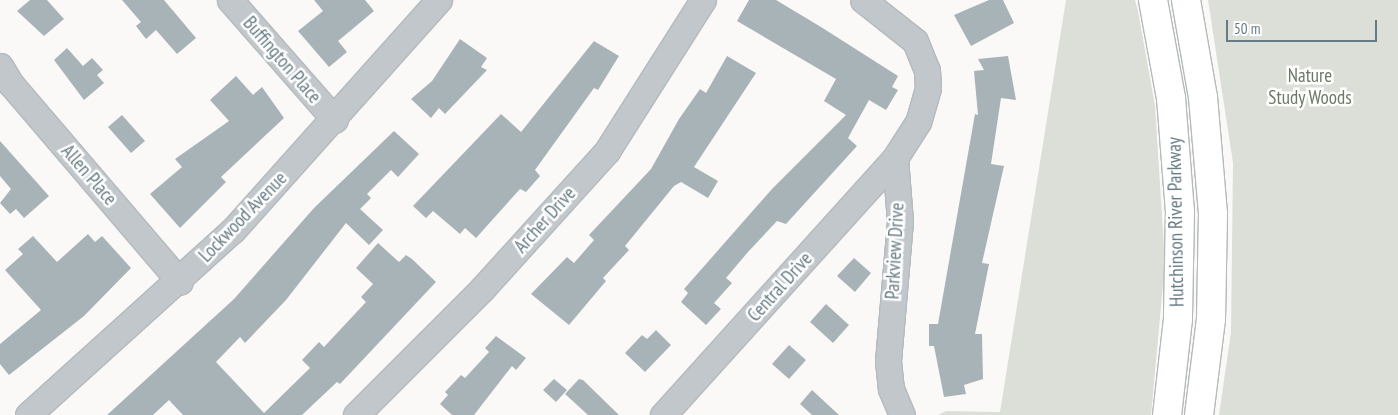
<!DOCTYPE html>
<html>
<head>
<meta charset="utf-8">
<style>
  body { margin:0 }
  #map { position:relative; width:1398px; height:415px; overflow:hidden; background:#faf9f8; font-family:"PT Sans Narrow",sans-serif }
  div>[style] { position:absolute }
  .green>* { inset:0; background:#dbdfd7 }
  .building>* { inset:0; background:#a8b3b7 }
  .roads { filter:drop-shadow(1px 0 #b4babd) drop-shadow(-1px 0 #b4babd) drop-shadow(0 1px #b4babd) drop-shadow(0 -1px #b4babd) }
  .minor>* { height:25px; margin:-12.5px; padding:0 12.5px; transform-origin:12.5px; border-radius:12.5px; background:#c1c7ca }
  .highway>* { height:28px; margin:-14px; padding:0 14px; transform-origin:14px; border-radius:14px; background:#fff }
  span { translate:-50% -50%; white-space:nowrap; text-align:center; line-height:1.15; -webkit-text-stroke:5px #fff; paint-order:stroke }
  .street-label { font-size:19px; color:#657a82 }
  .park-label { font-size:19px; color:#6b7a64 }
  .scale { position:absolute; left:1226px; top:20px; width:151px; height:22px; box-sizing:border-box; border:2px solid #657a82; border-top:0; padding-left:6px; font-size:15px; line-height:18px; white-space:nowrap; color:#657a82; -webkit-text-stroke:4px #fff; paint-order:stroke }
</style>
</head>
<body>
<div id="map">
  <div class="green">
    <i style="clip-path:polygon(1066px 0,1135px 0,1138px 11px,1155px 106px,1165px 263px,1151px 415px,938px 415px,946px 411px,1000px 412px)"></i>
    <i style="clip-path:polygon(1208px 0,1398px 0,1398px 415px,1219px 415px,1231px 332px,1233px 163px)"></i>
  </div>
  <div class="building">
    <i style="clip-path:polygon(30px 0,47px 0,64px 19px,44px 36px,17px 11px)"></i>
    <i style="clip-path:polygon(122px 0,164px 0,196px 38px,177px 54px,156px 30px,146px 39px,136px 26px,141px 22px)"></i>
    <i style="clip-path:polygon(314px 0,365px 0,374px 11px,338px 41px,347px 52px,329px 67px,298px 31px,323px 11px)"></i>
    <i style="clip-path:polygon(749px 0,776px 0,821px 27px,898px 76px,892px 87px,898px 90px,886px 110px,869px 100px,848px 138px,857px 146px,786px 224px,777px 221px,748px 252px,726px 278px,732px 283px,714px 303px,721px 309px,706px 325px,681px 302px,688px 293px,684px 289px,772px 189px,846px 115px,824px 101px,836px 79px,737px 21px)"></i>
    <i style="clip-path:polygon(989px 0,1003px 0,1014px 23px,971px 46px,954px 15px)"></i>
    <i style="clip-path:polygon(460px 39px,487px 58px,481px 67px,487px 70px,445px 114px,439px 108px,431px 118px,411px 99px,432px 81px)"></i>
    <i style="clip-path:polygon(594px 41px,619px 56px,598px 90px,594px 88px,535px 170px,540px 176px,526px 192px,520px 189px,476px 238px,465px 228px,460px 234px,433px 211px,426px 218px,413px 206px,501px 114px,521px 132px)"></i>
    <i style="clip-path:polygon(67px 48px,83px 66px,92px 58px,103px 70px,97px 75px,104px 83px,84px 100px,54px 60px)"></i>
    <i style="clip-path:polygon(727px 56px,756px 73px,694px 167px,718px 181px,708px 198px,681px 182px,674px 186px,625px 246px,629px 250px,603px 278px,606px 281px,569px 325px,531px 294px,567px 257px,574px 263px,594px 240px,589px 235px,651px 169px,679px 119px,700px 89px,706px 93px)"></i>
    <i style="clip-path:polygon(1008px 56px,1016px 100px,1001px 98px,991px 164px,1004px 166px,982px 263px,989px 264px,975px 334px,982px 334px,983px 379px,964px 385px,966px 394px,944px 397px,934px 346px,929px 346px,929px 324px,938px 324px,975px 114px,978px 115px,974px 71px,984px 70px,978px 59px)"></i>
    <i style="clip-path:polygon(236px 76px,253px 95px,262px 87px,284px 118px,221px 177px,226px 182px,180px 228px,150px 194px,182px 167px,175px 159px,229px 121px,210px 100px)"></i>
    <i style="clip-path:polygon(122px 115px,145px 141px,131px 153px,108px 127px)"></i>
    <i style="clip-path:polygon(394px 131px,419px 154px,398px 177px,391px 170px,367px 194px,371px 198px,360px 209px,383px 230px,369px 245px,346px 223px,286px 300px,245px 343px,240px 337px,216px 362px,264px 413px,310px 368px,302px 360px,319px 342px,324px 347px,366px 302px,361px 297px,373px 284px,356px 268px,378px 243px,399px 262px,406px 255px,412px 259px,436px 282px,340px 384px,337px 382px,302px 415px,183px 415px,169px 400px,153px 415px,107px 415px,234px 299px,314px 208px)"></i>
    <i style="clip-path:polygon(0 141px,49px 196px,24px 218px,16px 209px,10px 214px,0 203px,11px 189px,0 176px)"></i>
    <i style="clip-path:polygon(88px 234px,95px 242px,102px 236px,131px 268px,84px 316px,9px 375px,0 364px,0 344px,41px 310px,5px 270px,23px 254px,18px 249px,33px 236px,57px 262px)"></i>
    <i style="clip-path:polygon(854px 258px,871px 273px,855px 292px,837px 276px)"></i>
    <i style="clip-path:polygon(826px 304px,849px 325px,833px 343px,810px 322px)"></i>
    <i style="clip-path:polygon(656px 330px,671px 345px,645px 372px,625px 353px,642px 335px,647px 339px)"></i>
    <i style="clip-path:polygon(496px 336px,526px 358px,516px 370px,512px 366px,474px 415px,452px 415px,440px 404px,448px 395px,445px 392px,461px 375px,465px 378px,489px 352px,485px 348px)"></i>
    <i style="clip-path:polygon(789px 345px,806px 360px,789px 379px,772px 364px)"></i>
    <i style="clip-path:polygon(554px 379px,567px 390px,556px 402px,543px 390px)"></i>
    <i style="clip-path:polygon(579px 379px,583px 380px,619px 415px,588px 415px,565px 394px)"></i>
    <i style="clip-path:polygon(812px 390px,839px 415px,812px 415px,800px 404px)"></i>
  </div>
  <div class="roads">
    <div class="minor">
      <i style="left:230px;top:0;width:159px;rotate:48.8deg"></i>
      <i style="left:863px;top:0;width:66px;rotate:38.3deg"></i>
      <i style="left:915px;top:41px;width:31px;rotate:68deg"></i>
      <i style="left:927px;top:70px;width:18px;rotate:87deg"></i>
      <i style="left:928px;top:88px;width:35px;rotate:106deg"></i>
      <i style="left:918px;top:122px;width:43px;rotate:122.6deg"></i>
      <i style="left:895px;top:158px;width:63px;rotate:85.5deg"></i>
      <i style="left:900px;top:221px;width:141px;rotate:94.9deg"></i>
      <i style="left:888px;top:361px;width:28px;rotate:84deg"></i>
      <i style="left:891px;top:389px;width:28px;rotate:67deg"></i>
      <i style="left:0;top:66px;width:21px;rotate:59deg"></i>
      <i style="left:11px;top:84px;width:260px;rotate:49.5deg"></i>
      <i style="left:28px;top:415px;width:276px;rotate:-42.1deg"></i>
      <i style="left:233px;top:230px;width:309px;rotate:-48.2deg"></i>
      <i style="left:356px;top:415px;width:178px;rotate:-45deg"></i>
      <i style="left:482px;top:289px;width:186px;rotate:-47.8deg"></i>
      <i style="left:607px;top:151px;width:179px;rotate:-57.6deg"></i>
      <i style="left:663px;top:415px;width:346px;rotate:-47.9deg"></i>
    </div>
    <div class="highway">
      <i style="left:1153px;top:0;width:100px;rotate:79.6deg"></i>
      <i style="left:1171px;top:98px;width:114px;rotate:85.5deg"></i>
      <i style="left:1180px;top:212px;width:107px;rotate:91.1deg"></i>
      <i style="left:1178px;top:319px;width:97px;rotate:96.5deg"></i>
      <i style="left:1186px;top:0;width:98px;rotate:80.1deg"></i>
      <i style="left:1203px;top:97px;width:117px;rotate:85.1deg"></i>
      <i style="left:1213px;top:214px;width:105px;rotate:91.1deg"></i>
      <i style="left:1211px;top:319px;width:97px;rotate:97.1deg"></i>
    </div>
  </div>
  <div class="street-label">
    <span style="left:282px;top:60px;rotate:49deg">Buffington Place</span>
    <span style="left:89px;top:175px;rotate:49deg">Allen Place</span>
    <span style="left:243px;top:217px;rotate:-46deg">Lockwood Avenue</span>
    <span style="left:545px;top:220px;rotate:-48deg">Archer Drive</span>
    <span style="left:1176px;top:222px;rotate:-91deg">Hutchinson River Parkway</span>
    <span style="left:895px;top:251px;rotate:-87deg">Parkview Drive</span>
    <span style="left:780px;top:287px;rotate:-48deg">Central Drive</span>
  </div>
  <div class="park-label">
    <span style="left:1310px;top:87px">Nature<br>Study Woods</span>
  </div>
  <div class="scale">50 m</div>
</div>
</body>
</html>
